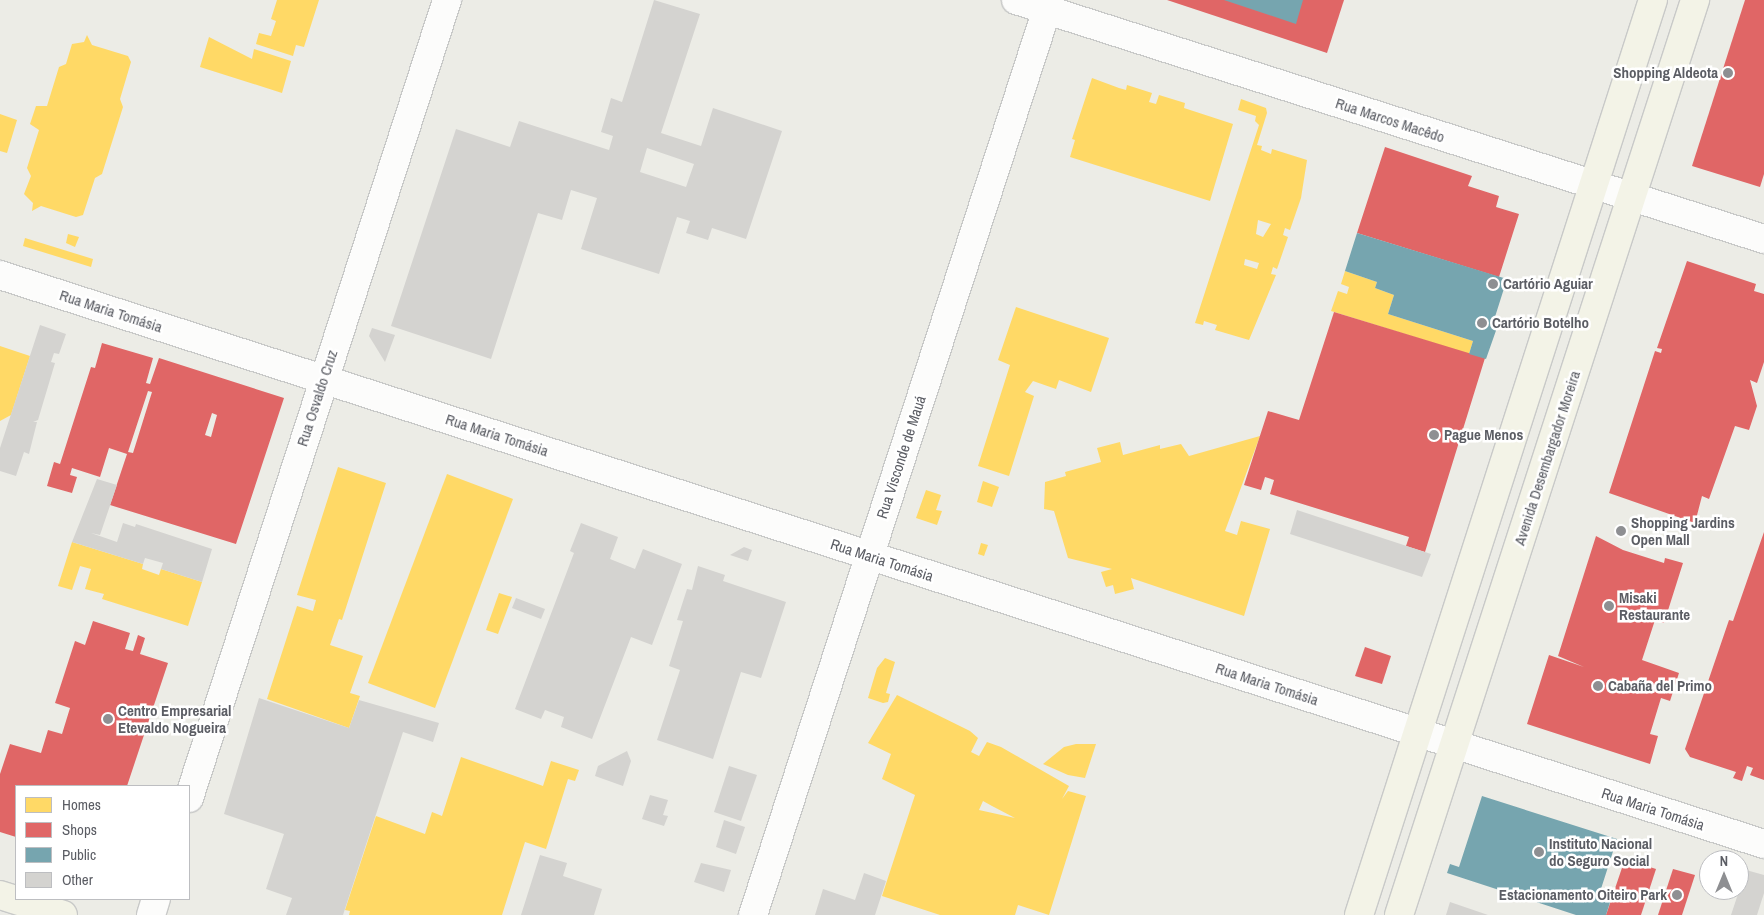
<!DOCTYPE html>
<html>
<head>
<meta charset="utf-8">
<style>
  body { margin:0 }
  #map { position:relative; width:1764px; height:915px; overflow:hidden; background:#ecece6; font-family:"Archivo Narrow",sans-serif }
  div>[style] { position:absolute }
  .homes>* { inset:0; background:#ffd966 }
  .shops>* { inset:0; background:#e06666 }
  .public>* { inset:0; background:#76a5af }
  .building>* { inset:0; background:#d4d3d0 }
  .roads { filter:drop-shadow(1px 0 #c8c9c8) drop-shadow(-1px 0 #c8c9c8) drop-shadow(0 1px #c8c9c8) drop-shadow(0 -1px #c8c9c8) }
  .minor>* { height:28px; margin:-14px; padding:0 14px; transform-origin:14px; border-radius:14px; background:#fcfcfb }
  .major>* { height:28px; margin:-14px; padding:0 14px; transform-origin:14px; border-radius:14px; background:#f3f3e7 }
  .dots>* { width:14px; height:14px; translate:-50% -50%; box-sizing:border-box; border:2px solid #fff; border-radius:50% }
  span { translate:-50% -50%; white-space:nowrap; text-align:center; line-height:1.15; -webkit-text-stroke:5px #fff; paint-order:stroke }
  .poi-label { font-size:15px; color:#5b5d64; font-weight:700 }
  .right { translate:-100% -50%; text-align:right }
  .left { translate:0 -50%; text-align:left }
  .street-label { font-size:15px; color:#5b5d64 }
  .legend { position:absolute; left:15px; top:785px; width:175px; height:115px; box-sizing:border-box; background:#fff; border:1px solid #bdbec1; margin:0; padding:6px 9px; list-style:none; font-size:15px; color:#5b5d64 }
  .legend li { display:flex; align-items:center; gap:10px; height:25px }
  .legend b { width:25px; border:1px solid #bdbec1 }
  .north { position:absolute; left:1699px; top:850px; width:50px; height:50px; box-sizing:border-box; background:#fff; border:1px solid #bdbec1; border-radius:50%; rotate:0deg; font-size:14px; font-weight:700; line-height:20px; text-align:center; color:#5b5d64 }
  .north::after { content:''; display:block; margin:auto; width:18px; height:22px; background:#8e8f92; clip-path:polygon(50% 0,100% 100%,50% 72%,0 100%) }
</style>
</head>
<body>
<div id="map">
  <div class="homes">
    <i style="clip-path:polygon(277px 0,319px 0,304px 47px,296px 45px,293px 56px,256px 44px,259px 33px,271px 36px,276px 21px,271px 19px)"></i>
    <i style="clip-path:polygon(87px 35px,92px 45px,128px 56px,131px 62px,120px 99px,123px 107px,102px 174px,95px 178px,83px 215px,76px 217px,41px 206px,32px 211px,33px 203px,24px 194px,31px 176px,27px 168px,39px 130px,30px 124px,36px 106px,47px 106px,59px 67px,66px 64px,72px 44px,84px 42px)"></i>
    <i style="clip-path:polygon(209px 37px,252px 59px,254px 49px,291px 61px,282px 93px,200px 67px)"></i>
    <i style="clip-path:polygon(1092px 78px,1119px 88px,1126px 90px,1127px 85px,1152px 93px,1149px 102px,1156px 104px,1159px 95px,1185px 103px,1184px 108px,1233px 124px,1210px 201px,1070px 157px,1075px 140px,1072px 139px)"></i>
    <i style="clip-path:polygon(evenodd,1241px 99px,1266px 108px,1267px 113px,1257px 145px,1262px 146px,1261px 150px,1271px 154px,1272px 149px,1307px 160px,1301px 198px,1290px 230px,1285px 228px,1283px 235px,1288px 237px,1277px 269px,1273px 267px,1271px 274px,1276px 275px,1249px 340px,1215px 330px,1217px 325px,1204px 321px,1203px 325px,1195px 323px,1259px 125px,1255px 121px,1256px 116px,1238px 110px,1241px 99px,1258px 220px,1271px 224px,1263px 237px,1256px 234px,1258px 220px,1241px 99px,1245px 259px,1259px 263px,1257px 269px,1244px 265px,1245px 259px)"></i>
    <i style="clip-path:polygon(0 114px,17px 120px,7px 153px,0 151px)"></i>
    <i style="clip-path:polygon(68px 234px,79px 237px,75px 247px,66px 243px)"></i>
    <i style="clip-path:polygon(25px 238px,93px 259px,91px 267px,23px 246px)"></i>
    <i style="clip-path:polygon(1345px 271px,1377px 282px,1375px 288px,1394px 295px,1388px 314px,1473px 341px,1469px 354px,1331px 311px,1338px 291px,1347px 294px,1349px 287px,1341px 284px)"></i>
    <i style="clip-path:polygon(1016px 307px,1109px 338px,1091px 392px,1059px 380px,1056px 389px,1033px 381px,1025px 392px,1034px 396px,1009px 476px,978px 466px,1010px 365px,998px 360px)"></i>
    <i style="clip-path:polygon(0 346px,30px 356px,11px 415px,0 421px)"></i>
    <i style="clip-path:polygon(1260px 436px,1225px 531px,1237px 535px,1241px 521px,1270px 529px,1244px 616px,1131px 578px,1134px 589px,1115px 594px,1113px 585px,1106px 587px,1101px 572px,1112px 569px,1068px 558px,1054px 511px,1044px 509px,1045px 482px,1066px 476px,1065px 472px,1101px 462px,1097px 448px,1120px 442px,1123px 455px,1160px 445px,1160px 449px,1181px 444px,1189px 456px)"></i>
    <i style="clip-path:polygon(338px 467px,386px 483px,342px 620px,339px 619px,330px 645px,363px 656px,350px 693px,360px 696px,349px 728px,267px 699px,297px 606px,313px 611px,316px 600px,297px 595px)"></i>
    <i style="clip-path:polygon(447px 474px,513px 499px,435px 708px,368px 683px)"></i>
    <i style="clip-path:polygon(983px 481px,999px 487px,992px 507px,977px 502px)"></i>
    <i style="clip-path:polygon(926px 490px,941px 495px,936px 510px,942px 511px,937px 525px,916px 518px)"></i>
    <i style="clip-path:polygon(72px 542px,143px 564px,142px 569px,159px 575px,161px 569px,202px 582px,188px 626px,102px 599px,104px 594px,85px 589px,91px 569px,80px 566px,72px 590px,58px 586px)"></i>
    <i style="clip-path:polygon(981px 543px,988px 545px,984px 556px,978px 554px)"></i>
    <i style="clip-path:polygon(499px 593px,512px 597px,498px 634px,486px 630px)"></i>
    <i style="clip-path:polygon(885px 658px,895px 662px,886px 693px,890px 694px,888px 702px,883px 703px,868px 698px,877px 668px)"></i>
    <i style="clip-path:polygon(evenodd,897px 695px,970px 731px,978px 738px,971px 752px,979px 756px,987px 742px,1001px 747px,1069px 786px,1062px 799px,1068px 791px,1086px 796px,1049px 915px,1018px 905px,1015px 915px,940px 915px,882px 896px,915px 795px,882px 779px,891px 754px,868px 743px,897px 695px,983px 801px,992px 806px,1015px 818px,979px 810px,983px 801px)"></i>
    <i style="clip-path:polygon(1076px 744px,1096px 744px,1085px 778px,1068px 775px,1043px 764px,1064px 747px)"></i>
    <i style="clip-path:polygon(461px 757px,543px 786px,551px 761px,579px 770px,575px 781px,568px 779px,546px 849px,525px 842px,502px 915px,349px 915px,350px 911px,345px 910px,376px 816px,425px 834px,432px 812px,442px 816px)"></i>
  </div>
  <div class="shops">
    <i style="clip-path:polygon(1167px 0,1344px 0,1327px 53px)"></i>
    <i style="clip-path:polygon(1745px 0,1764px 0,1764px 174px,1760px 187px,1692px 166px)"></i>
    <i style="clip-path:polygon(1385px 147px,1472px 176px,1468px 186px,1499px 196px,1496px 207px,1519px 214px,1499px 277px,1357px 233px)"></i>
    <i style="clip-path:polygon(1687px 261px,1756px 284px,1754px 291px,1764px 294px,1764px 362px,1757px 383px,1750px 380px,1757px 406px,1749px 430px,1735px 426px,1709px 499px,1702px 496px,1695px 523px,1609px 493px,1655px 351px,1661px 353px,1662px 349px,1657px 348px)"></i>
    <i style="clip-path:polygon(1334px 312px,1485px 358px,1425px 552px,1406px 546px,1409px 537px,1270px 494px,1274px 480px,1265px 477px,1261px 490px,1244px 485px,1268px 411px,1299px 420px)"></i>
    <i style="clip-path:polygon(evenodd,102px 343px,153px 358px,146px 383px,150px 384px,159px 358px,284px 398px,236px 544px,110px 505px,127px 454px,109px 448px,100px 477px,72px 468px,70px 475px,77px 477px,72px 493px,47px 486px,54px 462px,60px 464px,91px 367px,95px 368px,102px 343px,148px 391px,152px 392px,133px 453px,128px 452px,148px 391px,102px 343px,212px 413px,217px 415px,211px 437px,205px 435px,212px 413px)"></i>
    <i style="clip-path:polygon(1764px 532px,1764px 780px,1750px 775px,1753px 768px,1747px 766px,1742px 781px,1733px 778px,1736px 772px,1690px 757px,1685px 749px,1729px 620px,1733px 621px)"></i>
    <i style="clip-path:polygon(1596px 536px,1623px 550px,1664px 563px,1665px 558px,1683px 563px,1664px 623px,1655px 620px,1642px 660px,1679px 673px,1670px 701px,1661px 698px,1650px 734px,1658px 736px,1650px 764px,1527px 724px,1549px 655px,1584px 667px,1558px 656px)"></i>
    <i style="clip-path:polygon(93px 621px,130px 633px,125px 649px,133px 651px,138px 635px,145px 638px,140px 654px,168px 663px,127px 786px,16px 786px,16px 837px,0 832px,0 774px,10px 744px,41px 753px,48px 730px,62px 734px,70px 708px,55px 703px,75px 641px,85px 645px)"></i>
    <i style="clip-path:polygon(1365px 647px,1391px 656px,1382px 684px,1355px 676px)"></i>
    <i style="clip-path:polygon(1625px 859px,1656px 869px,1641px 915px,1606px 915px)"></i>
    <i style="clip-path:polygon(1673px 869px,1695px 875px,1682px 915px,1658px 915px)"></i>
  </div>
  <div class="public">
    <i style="clip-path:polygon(1224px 0,1303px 0,1296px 24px)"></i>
    <i style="clip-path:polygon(1357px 233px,1507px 279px,1494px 320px,1499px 322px,1486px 359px,1469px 354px,1473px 341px,1388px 314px,1394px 295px,1375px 288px,1377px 282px,1345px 271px)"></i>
    <i style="clip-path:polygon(1482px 796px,1617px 839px,1600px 892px,1612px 896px,1606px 915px,1576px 915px,1447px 873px,1450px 864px,1459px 867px)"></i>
  </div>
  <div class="building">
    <i style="clip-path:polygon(evenodd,654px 0,700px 14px,661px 133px,701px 146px,713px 108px,782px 131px,746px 239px,712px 228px,708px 240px,686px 233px,690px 221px,677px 217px,659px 274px,581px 249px,597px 198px,571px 190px,562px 220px,538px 213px,491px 359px,391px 326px,456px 129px,510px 147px,519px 121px,609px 150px,613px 136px,601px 132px,611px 98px,622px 102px,654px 0,647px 148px,694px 164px,686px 187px,640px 172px,647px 148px)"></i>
    <i style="clip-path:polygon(40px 325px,66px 334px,59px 354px,54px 353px,51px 362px,55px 363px,38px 420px,33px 422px,37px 422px,29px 454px,24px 452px,16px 476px,0 471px,0 448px)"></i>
    <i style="clip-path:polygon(372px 328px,395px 335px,385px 362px,369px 336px)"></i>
    <i style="clip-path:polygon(97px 479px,117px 485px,100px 535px,91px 533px,117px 542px,123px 523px,135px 527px,136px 524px,212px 549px,202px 582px,161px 569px,163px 563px,145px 558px,143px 564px,72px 542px)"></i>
    <i style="clip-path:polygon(1297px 510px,1431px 554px,1422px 577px,1290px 534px)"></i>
    <i style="clip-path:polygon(581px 523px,618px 537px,610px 559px,635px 569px,643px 549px,682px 564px,652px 645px,631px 637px,592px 739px,561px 727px,564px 717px,545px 710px,541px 719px,515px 709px,574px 553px,570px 551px)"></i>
    <i style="clip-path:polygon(744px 547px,752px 550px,748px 561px,730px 555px)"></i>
    <i style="clip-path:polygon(698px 566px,725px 575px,723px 581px,786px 602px,761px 678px,741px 672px,713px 759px,657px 740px,680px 670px,669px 666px,683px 621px,677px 620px,687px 589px,692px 590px)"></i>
    <i style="clip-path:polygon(516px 598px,545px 609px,541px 619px,512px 608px)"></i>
    <i style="clip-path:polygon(259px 698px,349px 728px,359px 700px,439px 723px,433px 742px,403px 732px,343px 915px,286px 915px,292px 898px,266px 889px,284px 834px,224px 814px)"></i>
    <i style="clip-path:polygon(627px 751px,631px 761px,623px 786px,595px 776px,598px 766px)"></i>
    <i style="clip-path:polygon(729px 766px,757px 775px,741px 821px,714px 812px)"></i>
    <i style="clip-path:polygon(650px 795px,668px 800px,663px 815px,668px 816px,664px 826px,642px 819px)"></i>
    <i style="clip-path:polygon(724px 820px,745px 827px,736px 854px,716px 847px)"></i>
    <i style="clip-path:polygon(540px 855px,567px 863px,563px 876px,602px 889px,594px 915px,521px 915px)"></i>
    <i style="clip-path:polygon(701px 863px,731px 870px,724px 892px,694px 882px)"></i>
    <i style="clip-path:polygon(1746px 870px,1764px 875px,1764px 893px,1757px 915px,1731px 915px)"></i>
    <i style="clip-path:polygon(864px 873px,886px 881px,875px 915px,815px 915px,823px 889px,855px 900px)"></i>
    <i style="clip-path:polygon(1450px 902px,1488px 915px,1446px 915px)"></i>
  </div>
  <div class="roads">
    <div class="minor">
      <i style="left:1016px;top:0;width:785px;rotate:17.72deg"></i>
      <i style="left:0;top:275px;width:1853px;rotate:17.88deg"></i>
      <i style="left:189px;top:798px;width:839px;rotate:-72.08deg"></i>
      <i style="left:151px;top:915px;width:17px;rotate:-73deg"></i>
      <i style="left:753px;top:915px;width:962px;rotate:-72.02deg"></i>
    </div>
    <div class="major">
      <i style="left:0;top:895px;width:66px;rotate:17.6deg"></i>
      <i style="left:1359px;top:915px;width:961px;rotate:-72.19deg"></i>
      <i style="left:1399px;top:915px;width:962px;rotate:-72.07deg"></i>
    </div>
  </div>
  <div class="dots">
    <i style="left:1728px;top:73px;background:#8e8f92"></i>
    <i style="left:1493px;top:284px;background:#8e8f92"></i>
    <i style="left:1482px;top:323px;background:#8e8f92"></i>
    <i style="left:1434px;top:435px;background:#8e8f92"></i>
    <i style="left:1621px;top:531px;background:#8e8f92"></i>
    <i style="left:1609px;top:606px;background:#8e8f92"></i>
    <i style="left:1598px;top:686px;background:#8e8f92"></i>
    <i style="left:108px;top:719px;background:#8e8f92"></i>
    <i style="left:1539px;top:852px;background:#8e8f92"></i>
    <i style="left:1677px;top:895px;background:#8e8f92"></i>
  </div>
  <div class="poi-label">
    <span class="right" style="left:1718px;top:73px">Shopping Aldeota</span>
    <span class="left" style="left:1503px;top:284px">Cartório Aguiar</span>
    <span class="left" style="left:1492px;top:323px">Cartório Botelho</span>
    <span class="left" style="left:1444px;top:435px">Pague Menos</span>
    <span class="left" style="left:1631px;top:531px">Shopping Jardins<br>Open Mall</span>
    <span class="left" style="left:1619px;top:606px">Misaki<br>Restaurante</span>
    <span class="left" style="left:1608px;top:686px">Cabaña del Primo</span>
    <span class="left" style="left:118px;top:719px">Centro Empresarial<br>Etevaldo Nogueira</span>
    <span class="left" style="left:1549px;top:852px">Instituto Nacional<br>do Seguro Social</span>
    <span class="right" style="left:1667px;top:895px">Estacionamento Oiteiro Park</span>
  </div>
  <div class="street-label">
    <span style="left:1390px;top:120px;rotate:18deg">Rua Marcos Macêdo</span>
    <span style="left:111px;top:311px;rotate:18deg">Rua Maria Tomásia</span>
    <span style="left:317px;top:398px;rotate:-72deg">Rua Osvaldo Cruz</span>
    <span style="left:497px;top:435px;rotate:18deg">Rua Maria Tomásia</span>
    <span style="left:901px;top:457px;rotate:-72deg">Rua Visconde de Mauá</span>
    <span style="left:1547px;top:458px;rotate:-72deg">Avenida Desembargador Moreira</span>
    <span style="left:882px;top:560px;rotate:18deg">Rua Maria Tomásia</span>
    <span style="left:1267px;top:684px;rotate:18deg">Rua Maria Tomásia</span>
    <span style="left:1653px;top:809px;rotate:18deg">Rua Maria Tomásia</span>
  </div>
  <ul class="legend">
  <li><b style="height:14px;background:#ffd966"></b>Homes</li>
  <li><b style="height:14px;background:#e06666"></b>Shops</li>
  <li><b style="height:14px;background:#76a5af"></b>Public</li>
  <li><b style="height:14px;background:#d4d3d0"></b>Other</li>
  </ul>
  <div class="north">N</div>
</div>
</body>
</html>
